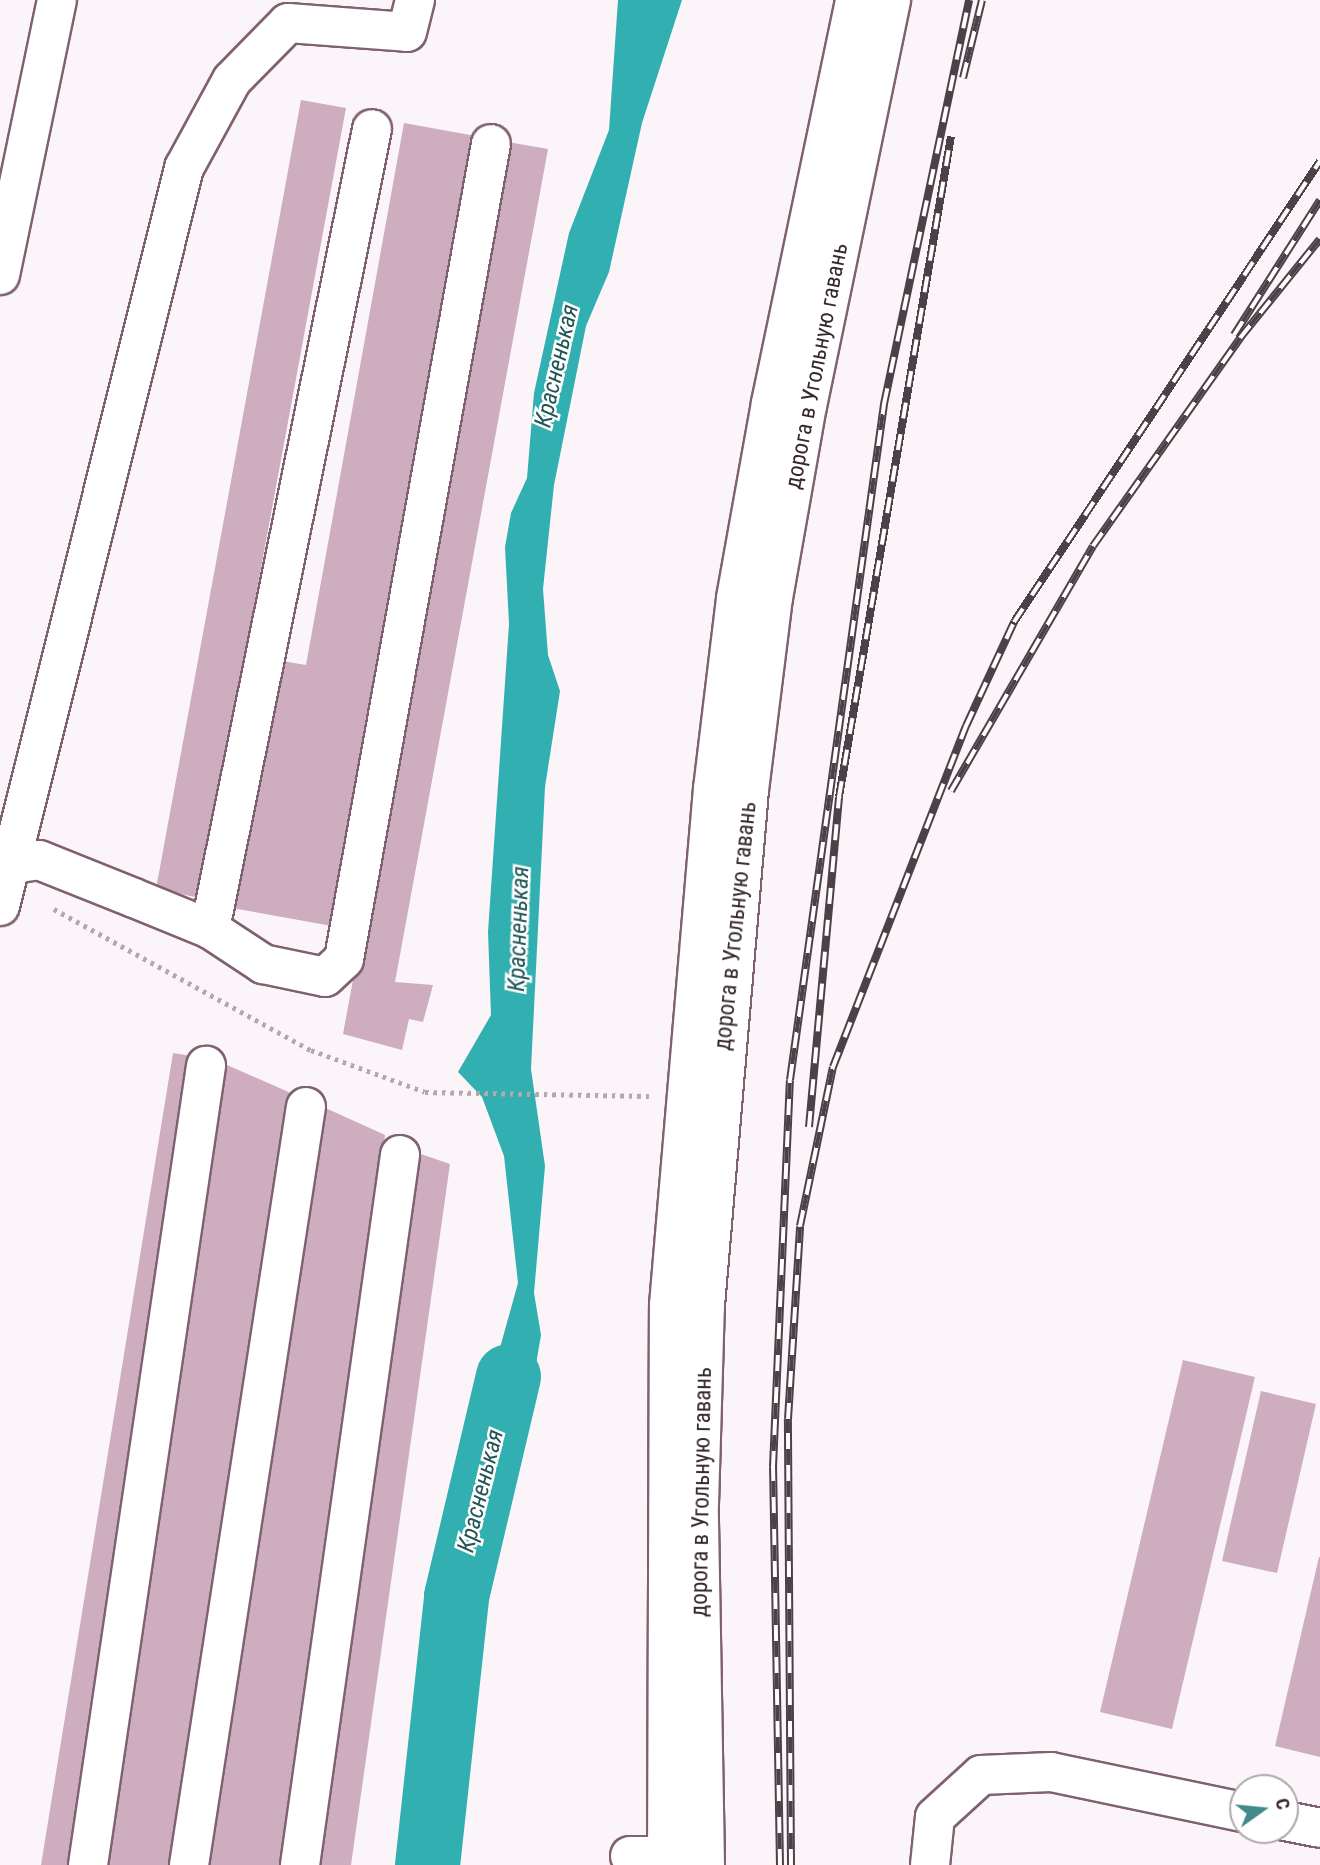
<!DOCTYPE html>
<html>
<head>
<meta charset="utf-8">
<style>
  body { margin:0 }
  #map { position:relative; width:1320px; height:1865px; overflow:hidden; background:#fbf4f8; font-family:"Roboto Condensed",sans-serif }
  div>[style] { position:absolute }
  .water>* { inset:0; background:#32b0b1 }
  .river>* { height:65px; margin:-32.5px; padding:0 32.5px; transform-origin:32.5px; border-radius:32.5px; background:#32b0b1 }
  .building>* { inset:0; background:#ceadbf }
  .path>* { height:4.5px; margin-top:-2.25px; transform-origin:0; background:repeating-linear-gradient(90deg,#b2a8ad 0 3.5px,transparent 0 8.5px) }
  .roads { filter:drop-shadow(2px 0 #7f6171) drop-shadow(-2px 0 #7f6171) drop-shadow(0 2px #7f6171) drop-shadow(0 -2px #7f6171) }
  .minor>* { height:38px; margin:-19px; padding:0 19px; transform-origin:19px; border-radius:19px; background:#fff }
  .rail>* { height:8px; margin-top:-4px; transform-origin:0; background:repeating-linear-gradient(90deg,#fff 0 16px,#4d4148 0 32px); box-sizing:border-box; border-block:2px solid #4d4148 }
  span { translate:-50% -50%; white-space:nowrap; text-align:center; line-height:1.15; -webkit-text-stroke:5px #fff; paint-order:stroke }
  .street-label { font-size:23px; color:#35282f }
  .water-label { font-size:24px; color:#225556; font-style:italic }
  .north { position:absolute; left:1229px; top:1774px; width:70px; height:70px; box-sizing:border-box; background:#fff; border:2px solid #aea9ac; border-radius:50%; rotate:75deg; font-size:19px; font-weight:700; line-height:28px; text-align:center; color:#35282f }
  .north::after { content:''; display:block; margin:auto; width:24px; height:32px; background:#428a8b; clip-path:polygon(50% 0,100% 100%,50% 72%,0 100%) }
</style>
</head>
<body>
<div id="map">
  <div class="water">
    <i style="clip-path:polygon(618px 0,682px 0,642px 123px,609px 272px,586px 326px,554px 485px,543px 589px,548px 655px,560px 691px,545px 787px,531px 1069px,545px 1166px,534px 1293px,541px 1335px,526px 1423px,500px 1463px,476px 1462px,476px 1434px,518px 1283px,504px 1156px,482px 1097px,458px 1072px,491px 1015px,488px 932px,509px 624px,505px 547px,511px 513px,527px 478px,534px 393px,569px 233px,609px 130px)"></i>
  </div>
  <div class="river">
    <i style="left:427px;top:1865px;width:271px;rotate:-83.8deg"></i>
    <i style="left:456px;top:1596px;width:226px;rotate:-76.7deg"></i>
  </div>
  <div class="building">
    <i style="clip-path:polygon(301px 100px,346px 108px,200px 898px,156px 889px)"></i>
    <i style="clip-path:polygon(404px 123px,476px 136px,332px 926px,232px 908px,276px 660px,306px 665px)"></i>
    <i style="clip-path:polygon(508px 142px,548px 149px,395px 982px,433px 985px,423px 1022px,409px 1019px,402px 1050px,343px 1034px)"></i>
    <i style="clip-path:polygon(173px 1053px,197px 1057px,67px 1865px,41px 1865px)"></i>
    <i style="clip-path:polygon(227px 1065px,293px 1094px,179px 1865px,107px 1865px)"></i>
    <i style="clip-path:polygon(319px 1105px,385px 1135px,336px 1533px,281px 1865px,206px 1865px)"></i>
    <i style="clip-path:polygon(415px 1152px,450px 1164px,351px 1865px,314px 1865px)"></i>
    <i style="clip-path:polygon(1183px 1360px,1255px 1377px,1172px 1729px,1100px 1712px)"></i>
    <i style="clip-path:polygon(1261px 1391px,1316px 1404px,1277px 1573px,1222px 1561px)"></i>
    <i style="clip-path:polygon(1319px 1557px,1320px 1557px,1320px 1757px,1275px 1746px)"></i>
  </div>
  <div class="path">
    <i style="left:54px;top:909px;width:293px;rotate:28.8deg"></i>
    <i style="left:311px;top:1050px;width:121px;rotate:20.2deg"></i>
    <i style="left:425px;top:1092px;width:224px;rotate:1deg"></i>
  </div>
  <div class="roads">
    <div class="minor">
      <i style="left:0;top:275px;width:281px;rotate:-78.3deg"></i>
      <i style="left:0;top:859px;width:13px;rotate:23deg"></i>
      <i style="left:12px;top:864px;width:27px;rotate:-8deg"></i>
      <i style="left:39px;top:860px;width:102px;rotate:21.8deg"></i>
      <i style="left:134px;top:898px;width:82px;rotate:22.2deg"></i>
      <i style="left:210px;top:929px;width:64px;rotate:33.4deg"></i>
      <i style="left:263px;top:964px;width:63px;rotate:11.8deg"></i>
      <i style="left:325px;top:977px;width:26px;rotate:-43deg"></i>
      <i style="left:344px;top:959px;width:828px;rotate:-79.78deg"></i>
      <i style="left:0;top:906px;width:761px;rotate:-76deg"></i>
      <i style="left:184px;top:168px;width:100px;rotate:-61.4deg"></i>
      <i style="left:232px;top:80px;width:80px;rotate:-45.5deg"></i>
      <i style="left:288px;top:23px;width:119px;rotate:4.3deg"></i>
      <i style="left:407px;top:32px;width:33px;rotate:-76deg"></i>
      <i style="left:210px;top:929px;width:816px;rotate:-78.55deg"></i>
      <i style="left:1285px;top:1821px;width:36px;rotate:11deg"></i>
      <i style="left:630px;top:1856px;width:61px"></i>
      <i style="left:88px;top:1865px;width:808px;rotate:-81.6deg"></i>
      <i style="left:189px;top:1865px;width:767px;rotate:-81.23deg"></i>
      <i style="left:300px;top:1865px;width:717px;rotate:-81.98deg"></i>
      <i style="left:667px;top:1865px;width:560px;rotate:-89.8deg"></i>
      <i style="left:669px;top:1305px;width:518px;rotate:-85.13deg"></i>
      <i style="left:713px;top:789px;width:192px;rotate:-83.1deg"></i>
      <i style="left:736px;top:598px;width:198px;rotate:-79.8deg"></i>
      <i style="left:771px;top:403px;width:412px;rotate:-78.2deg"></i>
      <i style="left:705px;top:1865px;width:361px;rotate:-91deg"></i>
      <i style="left:699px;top:1504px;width:199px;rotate:-88.3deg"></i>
      <i style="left:705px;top:1305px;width:517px;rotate:-85.12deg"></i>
      <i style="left:749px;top:790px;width:193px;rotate:-82.9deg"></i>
      <i style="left:773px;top:598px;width:195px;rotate:-80deg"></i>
      <i style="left:807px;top:406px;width:415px;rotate:-78.3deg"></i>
      <i style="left:930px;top:1865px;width:48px;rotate:-84.1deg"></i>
      <i style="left:935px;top:1817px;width:62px;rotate:-42.4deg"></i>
      <i style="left:981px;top:1775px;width:70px;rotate:-2.5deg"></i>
      <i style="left:1051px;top:1772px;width:196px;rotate:11.8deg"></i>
    </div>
  </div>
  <div class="rail">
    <i style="left:963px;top:78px;width:80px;rotate:-76.3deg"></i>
    <i style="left:1234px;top:335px;width:160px;rotate:-57.5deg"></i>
    <i style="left:951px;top:791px;width:283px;rotate:-59.9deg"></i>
    <i style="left:1093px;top:546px;width:255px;rotate:-54.7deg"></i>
    <i style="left:1240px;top:338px;width:127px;rotate:-51.1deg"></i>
    <i style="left:809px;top:1127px;width:331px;rotate:-84.8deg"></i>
    <i style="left:839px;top:797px;width:670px;rotate:-80.38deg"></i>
    <i style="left:780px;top:1865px;width:398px;rotate:-91deg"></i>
    <i style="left:773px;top:1467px;width:387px;rotate:-87.5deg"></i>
    <i style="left:790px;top:1080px;width:683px;rotate:-82.08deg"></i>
    <i style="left:884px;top:404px;width:413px;rotate:-78.1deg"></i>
    <i style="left:791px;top:1865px;width:446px;rotate:-90.4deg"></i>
    <i style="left:788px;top:1419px;width:193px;rotate:-86.4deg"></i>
    <i style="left:800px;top:1226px;width:162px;rotate:-78.3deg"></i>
    <i style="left:833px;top:1067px;width:366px;rotate:-68.7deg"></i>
    <i style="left:966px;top:726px;width:115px;rotate:-65.2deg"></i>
    <i style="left:1014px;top:622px;width:553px;rotate:-56.42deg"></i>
  </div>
  <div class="street-label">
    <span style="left:817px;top:366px;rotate:-79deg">дорога в Угольную гавань</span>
    <span style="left:736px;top:926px;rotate:-84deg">дорога в Угольную гавань</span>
    <span style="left:702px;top:1492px;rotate:-89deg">дорога в Угольную гавань</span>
  </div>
  <div class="water-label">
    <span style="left:557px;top:366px;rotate:-77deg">Красненькая</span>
    <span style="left:519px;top:929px;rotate:-88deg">Красненькая</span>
    <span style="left:481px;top:1491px;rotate:-76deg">Красненькая</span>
  </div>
  <div class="north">С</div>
</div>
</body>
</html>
